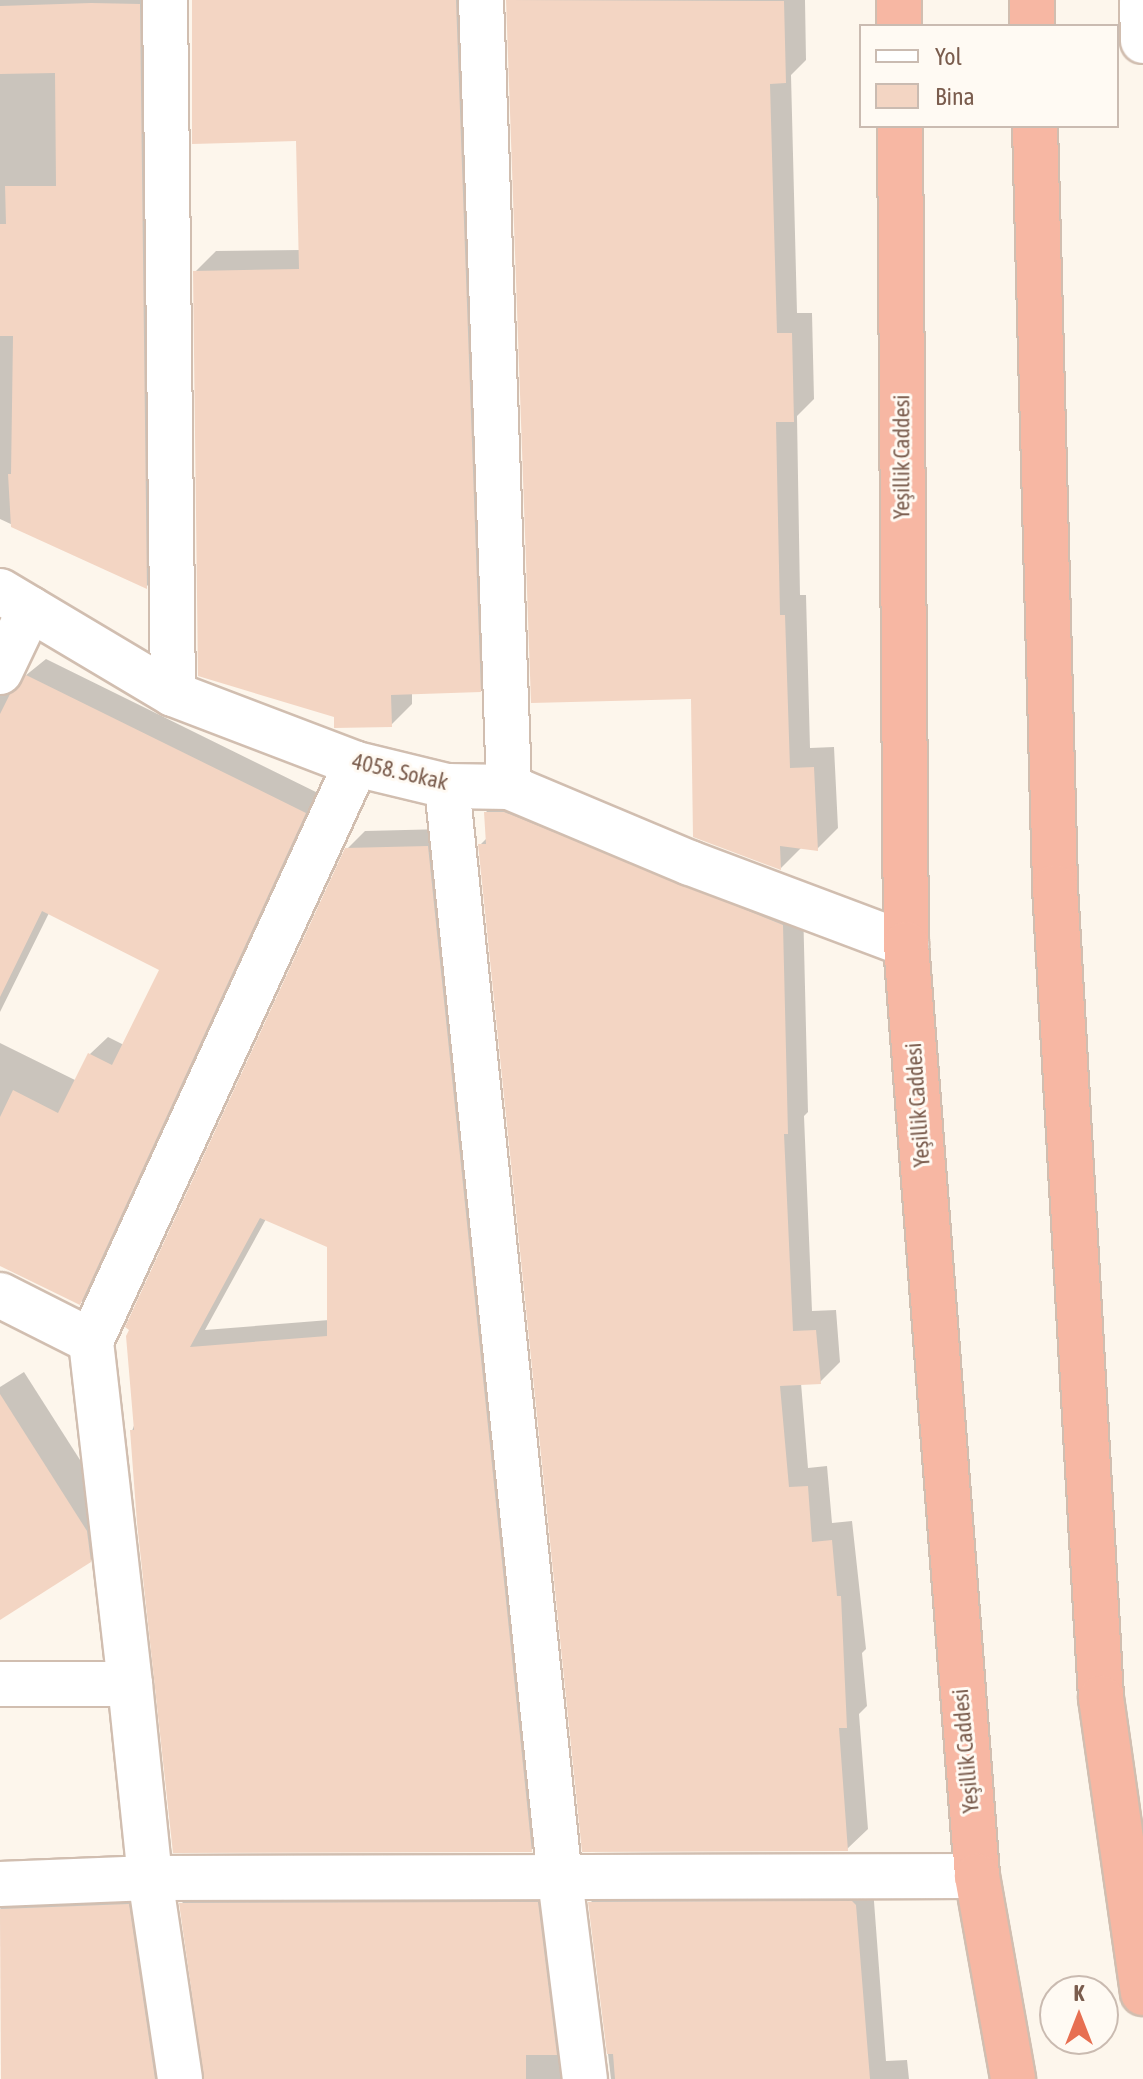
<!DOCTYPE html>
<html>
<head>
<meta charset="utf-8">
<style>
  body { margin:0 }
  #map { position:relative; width:1143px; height:2079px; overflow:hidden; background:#fdf6ec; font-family:"Asap Condensed",sans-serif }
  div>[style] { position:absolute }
  .shadow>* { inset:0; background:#0003 }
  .building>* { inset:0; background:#f3d5c3 }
  .roads { filter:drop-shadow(2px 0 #d1beb0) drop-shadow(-2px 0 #d1beb0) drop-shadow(0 2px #d1beb0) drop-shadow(0 -2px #d1beb0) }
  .minor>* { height:44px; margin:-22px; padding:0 22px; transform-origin:22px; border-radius:22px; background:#fff }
  .highway>* { height:44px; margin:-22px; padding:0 22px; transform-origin:22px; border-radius:22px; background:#f7b7a3 }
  span { translate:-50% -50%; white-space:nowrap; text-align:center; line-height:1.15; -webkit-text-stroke:6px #fffaf3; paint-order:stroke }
  .street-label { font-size:22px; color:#7a5c4d }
  .legend { position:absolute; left:859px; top:24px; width:260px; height:104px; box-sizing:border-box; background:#fffaf3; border:2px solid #cabbb1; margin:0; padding:10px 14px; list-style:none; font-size:24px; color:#7a5c4d }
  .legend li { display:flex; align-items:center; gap:16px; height:40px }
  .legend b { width:40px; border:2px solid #cabbb1 }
  .north { position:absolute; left:1039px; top:1975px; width:80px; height:80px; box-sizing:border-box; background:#fffaf3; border:2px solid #cabbb1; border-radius:50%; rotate:0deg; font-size:22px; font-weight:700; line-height:32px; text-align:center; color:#7a5c4d }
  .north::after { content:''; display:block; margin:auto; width:28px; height:36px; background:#e76f51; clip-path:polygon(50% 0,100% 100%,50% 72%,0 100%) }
</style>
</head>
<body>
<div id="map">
  <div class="shadow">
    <i style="clip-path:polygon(0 0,160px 0,167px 566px,146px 587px,0 519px)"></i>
    <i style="clip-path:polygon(192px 0,477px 0,501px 669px,480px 690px,412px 692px,412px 704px,391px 725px,336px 716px,195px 272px,216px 251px,301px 250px,298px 139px)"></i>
    <i style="clip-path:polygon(508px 0,805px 0,806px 60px,791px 75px,797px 313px,812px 313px,814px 399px,797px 416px,800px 595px,806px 595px,810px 748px,834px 747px,838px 828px,817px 849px,802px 847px,781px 868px,693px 697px,533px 701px)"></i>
    <i style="clip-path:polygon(46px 659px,322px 795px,97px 1285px,80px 1303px,0 1264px,0 1043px,77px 1081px,90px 1054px,108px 1037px,124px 1045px,161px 970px,49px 913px,0 1012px,0 671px,20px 680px)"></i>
    <i style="clip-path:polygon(507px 792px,803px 904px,808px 1112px,804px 1116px,812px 1311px,836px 1310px,840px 1362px,820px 1382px,801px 1383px,808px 1468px,827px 1466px,832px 1523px,852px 1521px,866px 1649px,862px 1653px,867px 1706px,859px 1714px,868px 1829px,847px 1849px,480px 845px,488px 837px,486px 812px)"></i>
    <i style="clip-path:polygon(evenodd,445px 829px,549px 1833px,531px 1850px,132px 1431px,347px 849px,365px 831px,445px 829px,266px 1219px,329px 1246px,329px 1320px,205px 1330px,266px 1219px)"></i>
    <i style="clip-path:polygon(24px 1372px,110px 1507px,114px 1537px,90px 1561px,0 1584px,0 1387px)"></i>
    <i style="clip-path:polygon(0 1883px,146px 1887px,180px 2079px,3px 2079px)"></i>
    <i style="clip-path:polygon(555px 1885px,585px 2079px,206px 2079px,181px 1904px,199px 1886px)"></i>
    <i style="clip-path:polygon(608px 1885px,873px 1888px,886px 2061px,907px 2060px,909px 2079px,611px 2079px,590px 1903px)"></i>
  </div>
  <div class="building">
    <i style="clip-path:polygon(192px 0,456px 0,481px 692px,391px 695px,392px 727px,334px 728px,334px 717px,198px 676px,193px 271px,299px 269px,296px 141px,192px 144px)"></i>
    <i style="clip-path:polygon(506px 0,784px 1px,786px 83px,770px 84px,777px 333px,792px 333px,794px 422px,776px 422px,780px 615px,785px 615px,790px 768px,814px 767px,818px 851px,780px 846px,781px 870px,693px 837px,691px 699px,531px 703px)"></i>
    <i style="clip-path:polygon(91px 3px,140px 4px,147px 589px,11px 527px,8px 474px,11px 474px,13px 336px,0 336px,0 224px,6px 224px,5px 186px,56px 186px,55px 73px,0 74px,0 6px)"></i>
    <i style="clip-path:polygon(26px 675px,306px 813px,80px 1305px,0 1266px,0 1117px,13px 1090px,58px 1113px,88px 1053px,112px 1065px,159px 970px,42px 911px,0 997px,0 714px,10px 694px)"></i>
    <i style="clip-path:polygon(484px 812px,504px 812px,783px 925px,788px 1134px,784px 1134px,793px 1331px,816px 1330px,821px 1384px,780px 1386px,789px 1487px,808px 1486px,812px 1542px,832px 1540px,837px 1596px,841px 1596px,847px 1728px,839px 1728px,848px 1851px,582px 1852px,478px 844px,486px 844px)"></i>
    <i style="clip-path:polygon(evenodd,428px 846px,532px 1852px,173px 1853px,137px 1523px,130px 1430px,134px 1430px,126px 1336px,129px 1330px,125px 1327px,345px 848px,428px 846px,260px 1218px,327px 1247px,327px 1336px,190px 1347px,260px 1218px)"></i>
    <i style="clip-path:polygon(0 1394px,87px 1531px,91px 1562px,0 1620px)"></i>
    <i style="clip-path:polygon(852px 1901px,856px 1905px,870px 2079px,615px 2079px,613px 2054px,607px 2054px,588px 1902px)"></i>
    <i style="clip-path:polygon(538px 1902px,557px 2055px,526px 2055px,526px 2079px,204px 2079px,179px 1903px)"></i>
    <i style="clip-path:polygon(129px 1904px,155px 2079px,1px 2079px,0 1909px)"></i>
  </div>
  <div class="roads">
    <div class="minor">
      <i style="left:165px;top:0;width:694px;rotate:89.34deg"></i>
      <i style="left:481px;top:0;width:787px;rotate:87.96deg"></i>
      <i style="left:1142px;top:0;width:41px;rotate:88.6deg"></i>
      <i style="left:0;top:591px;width:201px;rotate:30.8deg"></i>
      <i style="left:173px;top:694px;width:196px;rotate:20.9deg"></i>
      <i style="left:356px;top:764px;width:94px;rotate:13.6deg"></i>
      <i style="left:447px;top:786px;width:62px;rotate:0.9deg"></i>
      <i style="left:509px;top:787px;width:196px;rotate:22.8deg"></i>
      <i style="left:690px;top:863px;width:231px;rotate:20.6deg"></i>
      <i style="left:0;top:672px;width:70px;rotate:-64.5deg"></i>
      <i style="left:447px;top:786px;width:1099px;rotate:84.1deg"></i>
      <i style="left:560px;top:1879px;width:202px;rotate:82.9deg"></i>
      <i style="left:0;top:1295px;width:102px;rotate:26.8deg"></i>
      <i style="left:0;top:1684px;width:130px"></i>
      <i style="left:130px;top:1684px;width:195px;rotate:84.1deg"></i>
      <i style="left:150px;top:1878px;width:203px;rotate:81.5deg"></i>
      <i style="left:130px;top:1684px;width:345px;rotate:-96.5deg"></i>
      <i style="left:91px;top:1341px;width:635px;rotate:-65.33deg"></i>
      <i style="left:0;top:1884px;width:150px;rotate:-2.3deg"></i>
      <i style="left:150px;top:1878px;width:827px;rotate:-0.14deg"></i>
    </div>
    <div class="highway">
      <i style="left:899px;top:0;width:26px;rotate:90deg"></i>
      <i style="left:1032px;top:0;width:26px;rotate:90deg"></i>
      <i style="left:900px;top:126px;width:818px;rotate:89.58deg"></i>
      <i style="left:906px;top:944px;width:935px;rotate:85.64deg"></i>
      <i style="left:977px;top:1876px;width:206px;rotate:79.9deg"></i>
      <i style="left:1035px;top:126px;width:761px;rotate:88.49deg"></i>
      <i style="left:1055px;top:887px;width:812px;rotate:86.75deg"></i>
      <i style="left:1101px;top:1698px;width:298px;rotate:81.9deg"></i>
    </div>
  </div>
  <div class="street-label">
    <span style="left:902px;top:457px;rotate:-90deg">Yeşillik Caddesi</span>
    <span style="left:400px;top:772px;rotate:13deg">4058. Sokak</span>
    <span style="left:918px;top:1105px;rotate:-94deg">Yeşillik Caddesi</span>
    <span style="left:966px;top:1751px;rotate:-95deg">Yeşillik Caddesi</span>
  </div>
  <ul class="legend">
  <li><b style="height:10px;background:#fff"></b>Yol</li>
  <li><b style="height:22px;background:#f3d5c3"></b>Bina</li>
  </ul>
  <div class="north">K</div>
</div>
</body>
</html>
